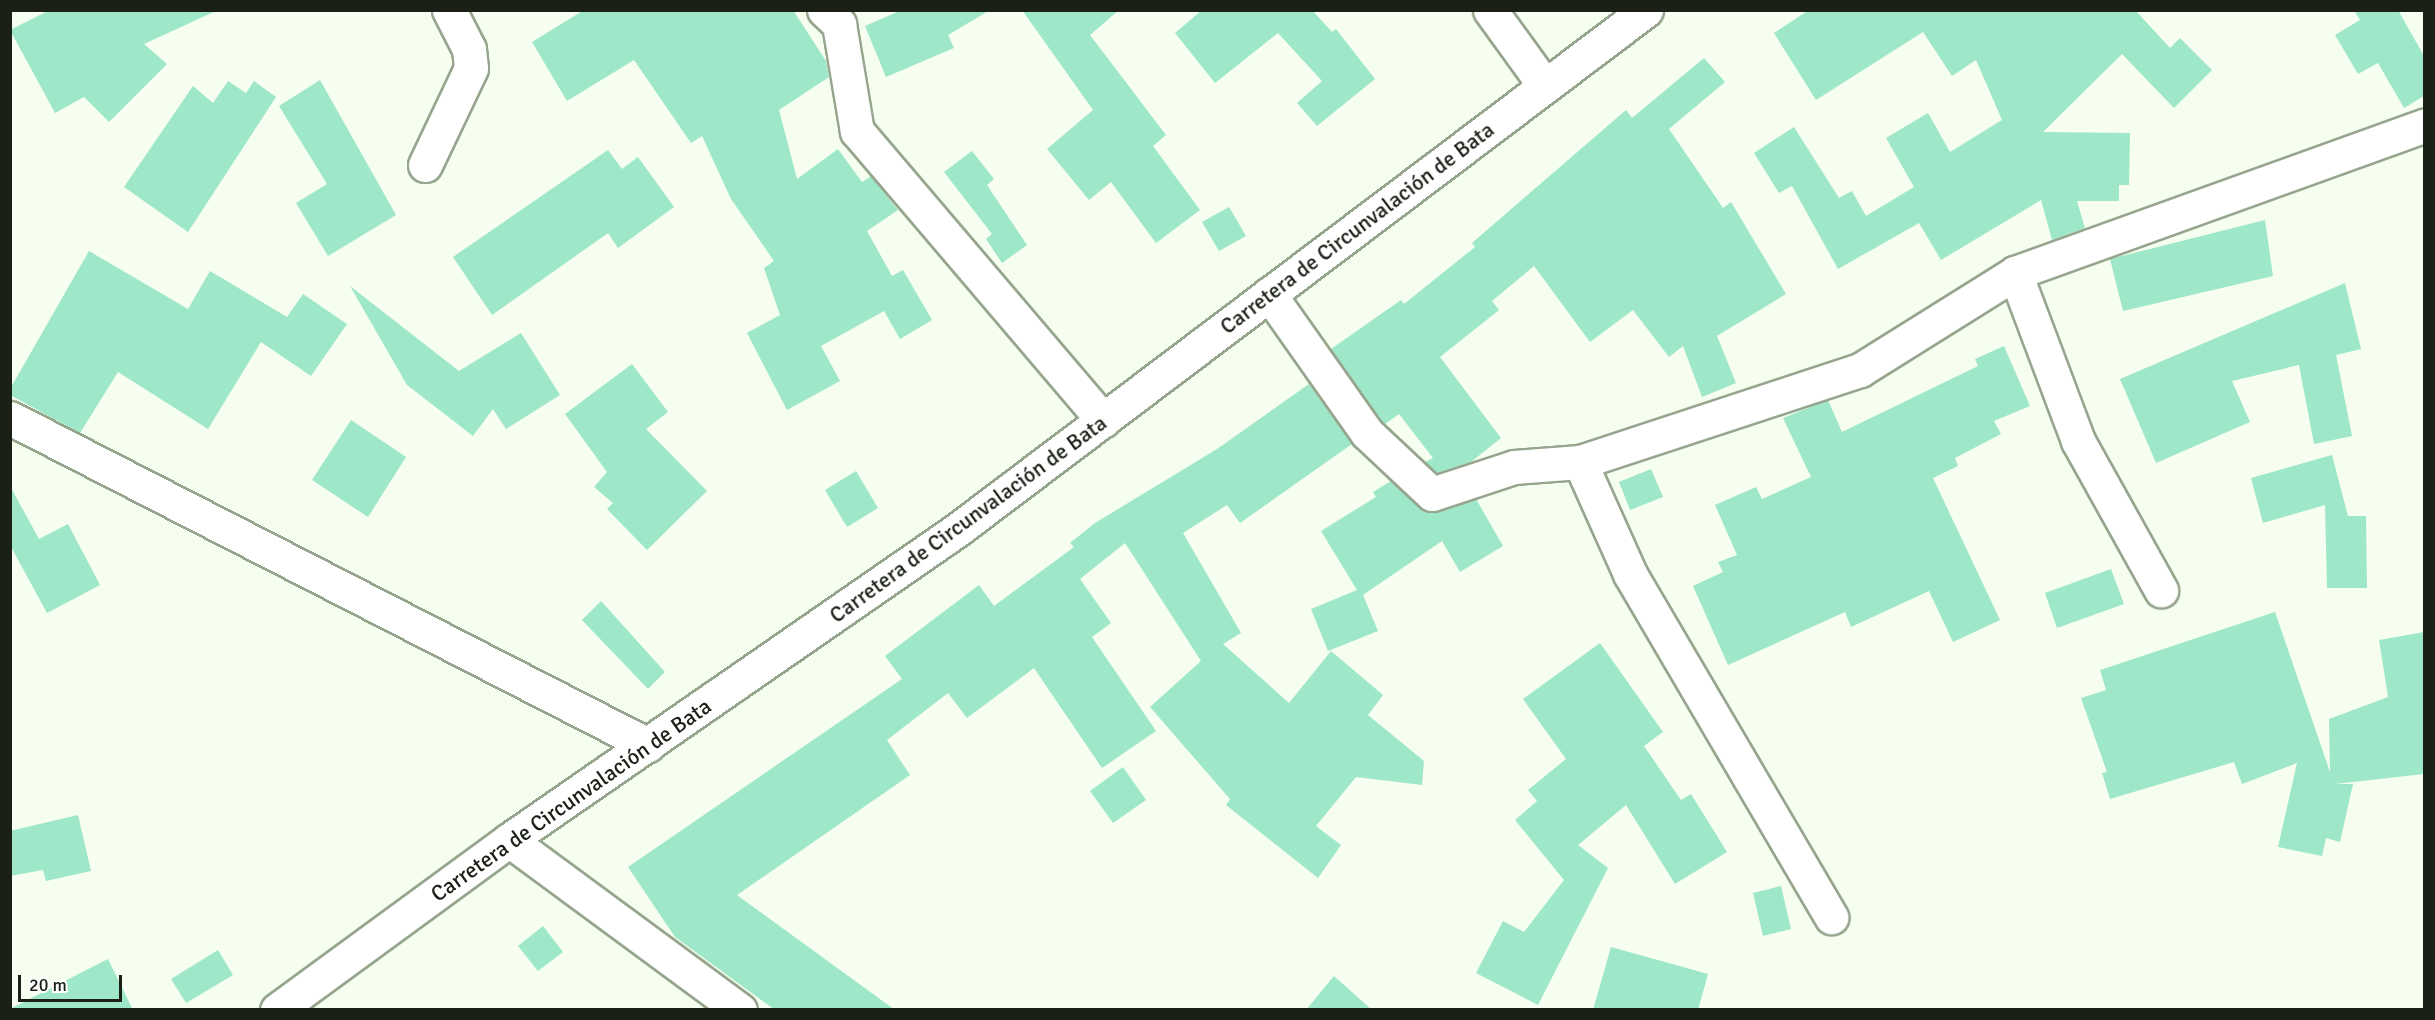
<!DOCTYPE html>
<html>
<head>
<meta charset="utf-8">
<style>
  body { margin:0 }
  #map { position:relative; width:2435px; height:1020px; overflow:hidden; background:#f5feef; font-family:Signika,sans-serif }
  div>[style] { position:absolute }
  .building>* { inset:0; background:#9ee7c8 }
  .roads { filter:drop-shadow(2px 0 #96a58d) drop-shadow(-2px 0 #96a58d) drop-shadow(0 2px #96a58d) drop-shadow(0 -2px #96a58d) }
  .minor>* { height:33px; margin:-16.5px; padding:0 16.5px; transform-origin:16.5px; border-radius:16.5px; background:#fff }
  .primary>* { height:33px; margin:-16.5px; padding:0 16.5px; transform-origin:16.5px; border-radius:16.5px; background:#fff }
  span { translate:-50% -50%; white-space:nowrap; text-align:center; line-height:1.15; -webkit-text-stroke:4.5px #fff; paint-order:stroke }
  .street-label { font-size:22px; color:#1a2016 }
  .frame { position:absolute; inset:0; border:12px solid #1a2016; pointer-events:none }
  .scale { position:absolute; left:18px; top:975px; width:104px; height:27px; box-sizing:border-box; border:3px solid #1a2016; border-top:0; padding-left:8px; font-size:18px; line-height:21px; white-space:nowrap; color:#1a2016; -webkit-text-stroke:4px #fff; paint-order:stroke }
</style>
</head>
<body>
<div id="map">
  <div class="building">
    <i style="clip-path:polygon(50px 10px,218px 10px,144px 44px,167px 64px,109px 122px,84px 97px,55px 113px,10px 30px)"></i>
    <i style="clip-path:polygon(584px 10px,793px 10px,826px 61px,829px 77px,779px 110px,797px 179px,838px 149px,862px 182px,871px 176px,898px 210px,867px 231px,892px 276px,903px 270px,932px 320px,900px 339px,884px 311px,821px 346px,840px 381px,787px 410px,747px 333px,780px 315px,764px 268px,774px 261px,731px 199px,702px 136px,691px 143px,634px 60px,567px 101px,532px 42px)"></i>
    <i style="clip-path:polygon(902px 10px,990px 10px,948px 35px,954px 48px,886px 77px,865px 26px)"></i>
    <i style="clip-path:polygon(1022px 10px,1119px 10px,1090px 35px,1166px 135px,1153px 146px,1200px 210px,1156px 243px,1111px 182px,1089px 200px,1047px 149px,1093px 110px)"></i>
    <i style="clip-path:polygon(1202px 10px,1312px 10px,1332px 32px,1336px 29px,1375px 79px,1317px 126px,1297px 103px,1322px 81px,1278px 33px,1215px 83px,1175px 33px)"></i>
    <i style="clip-path:polygon(1809px 10px,2135px 10px,2170px 48px,2180px 38px,2212px 70px,2174px 108px,2122px 54px,2043px 132px,2130px 133px,2129px 185px,2119px 185px,2119px 201px,2077px 201px,2085px 228px,2052px 240px,2041px 200px,1941px 260px,1919px 223px,1838px 269px,1792px 186px,1779px 193px,1754px 153px,1794px 127px,1839px 198px,1852px 191px,1866px 216px,1914px 187px,1886px 138px,1928px 113px,1950px 152px,2002px 120px,1976px 60px,1952px 76px,1923px 32px,1816px 100px,1774px 33px)"></i>
    <i style="clip-path:polygon(2354px 10px,2398px 10px,2424px 56px,2424px 96px,2404px 108px,2378px 63px,2358px 74px,2335px 35px,2360px 20px)"></i>
    <i style="clip-path:polygon(1704px 58px,1725px 82px,1669px 129px,1723px 208px,1731px 202px,1786px 294px,1717px 336px,1736px 383px,1702px 397px,1683px 346px,1669px 357px,1633px 310px,1590px 342px,1534px 266px,1492px 301px,1499px 310px,1440px 357px,1501px 438px,1471px 462px,1437px 473px,1425px 462px,1433px 458px,1399px 414px,1385px 424px,1381px 421px,1331px 349px,1401px 300px,1404px 304px,1475px 247px,1472px 243px,1626px 110px,1632px 118px)"></i>
    <i style="clip-path:polygon(320px 80px,396px 215px,328px 256px,296px 203px,327px 184px,279px 106px)"></i>
    <i style="clip-path:polygon(228px 81px,246px 93px,254px 81px,276px 97px,188px 232px,124px 187px,193px 86px,213px 103px)"></i>
    <i style="clip-path:polygon(608px 150px,622px 169px,638px 157px,674px 207px,618px 248px,608px 233px,492px 315px,453px 257px)"></i>
    <i style="clip-path:polygon(972px 151px,994px 179px,987px 185px,1027px 245px,1002px 263px,986px 239px,992px 234px,944px 172px)"></i>
    <i style="clip-path:polygon(1229px 207px,1246px 236px,1219px 251px,1202px 222px)"></i>
    <i style="clip-path:polygon(2265px 220px,2273px 276px,2123px 311px,2110px 259px)"></i>
    <i style="clip-path:polygon(89px 251px,188px 309px,210px 271px,287px 317px,303px 294px,347px 324px,311px 376px,261px 342px,208px 429px,118px 372px,80px 433px,10px 395px,10px 389px)"></i>
    <i style="clip-path:polygon(2345px 283px,2361px 349px,2336px 355px,2352px 436px,2314px 444px,2299px 365px,2232px 381px,2250px 422px,2156px 463px,2120px 379px)"></i>
    <i style="clip-path:polygon(350px 286px,459px 371px,521px 333px,560px 395px,506px 429px,493px 409px,473px 436px,407px 385px)"></i>
    <i style="clip-path:polygon(2004px 346px,2030px 406px,1994px 421px,2001px 434px,1955px 458px,1958px 466px,1933px 478px,2000px 620px,1953px 642px,1929px 591px,1851px 627px,1845px 612px,1728px 665px,1693px 586px,1723px 572px,1718px 562px,1737px 555px,1715px 505px,1756px 487px,1762px 499px,1811px 477px,1783px 418px,1828px 400px,1842px 432px,1978px 366px,1975px 359px)"></i>
    <i style="clip-path:polygon(632px 364px,668px 412px,646px 429px,707px 491px,647px 550px,607px 509px,613px 503px,594px 487px,607px 472px,565px 414px)"></i>
    <i style="clip-path:polygon(1309px 384px,1352px 444px,1240px 523px,1227px 505px,1183px 533px,1241px 633px,1223px 644px,1289px 703px,1331px 651px,1383px 695px,1368px 715px,1424px 761px,1422px 785px,1356px 777px,1316px 826px,1341px 845px,1318px 878px,1226px 805px,1230px 799px,1150px 707px,1201px 661px,1125px 543px,1080px 579px,1111px 623px,1092px 637px,1156px 731px,1102px 768px,1034px 668px,967px 718px,948px 693px,887px 740px,910px 775px,737px 895px,895px 1010px,775px 1010px,675px 937px,628px 867px,902px 679px,885px 656px,979px 585px,994px 606px,1074px 547px,1070px 543px,1095px 523px,1217px 449px)"></i>
    <i style="clip-path:polygon(351px 420px,406px 457px,368px 517px,312px 480px)"></i>
    <i style="clip-path:polygon(2332px 455px,2348px 516px,2366px 516px,2367px 588px,2327px 588px,2325px 505px,2263px 523px,2251px 478px)"></i>
    <i style="clip-path:polygon(1651px 469px,1663px 497px,1630px 510px,1619px 482px)"></i>
    <i style="clip-path:polygon(856px 471px,878px 508px,847px 527px,825px 490px)"></i>
    <i style="clip-path:polygon(1391px 481px,1429px 512px,1476px 499px,1503px 546px,1460px 572px,1442px 541px,1363px 595px,1378px 631px,1328px 651px,1311px 609px,1357px 590px,1321px 531px,1376px 497px,1373px 492px)"></i>
    <i style="clip-path:polygon(10px 486px,39px 539px,68px 524px,100px 585px,47px 613px,10px 545px)"></i>
    <i style="clip-path:polygon(2111px 569px,2124px 604px,2057px 628px,2045px 593px)"></i>
    <i style="clip-path:polygon(601px 601px,665px 672px,648px 689px,582px 620px)"></i>
    <i style="clip-path:polygon(2275px 612px,2330px 772px,2329px 719px,2388px 697px,2379px 640px,2424px 632px,2424px 774px,2335px 784px,2353px 784px,2340px 842px,2326px 838px,2322px 856px,2278px 847px,2297px 763px,2242px 784px,2234px 762px,2110px 799px,2102px 773px,2107px 772px,2081px 698px,2106px 690px,2100px 670px)"></i>
    <i style="clip-path:polygon(1600px 643px,1663px 732px,1644px 746px,1681px 800px,1691px 794px,1727px 852px,1675px 884px,1626px 805px,1578px 845px,1608px 868px,1538px 1005px,1476px 973px,1503px 921px,1524px 932px,1564px 880px,1515px 820px,1537px 801px,1528px 790px,1566px 759px,1523px 699px)"></i>
    <i style="clip-path:polygon(1123px 767px,1146px 800px,1113px 823px,1090px 791px)"></i>
    <i style="clip-path:polygon(78px 815px,91px 871px,46px 881px,43px 870px,10px 876px,10px 831px)"></i>
    <i style="clip-path:polygon(1781px 886px,1791px 929px,1763px 936px,1753px 893px)"></i>
    <i style="clip-path:polygon(543px 926px,563px 952px,538px 971px,518px 946px)"></i>
    <i style="clip-path:polygon(1611px 947px,1708px 974px,1698px 1010px,1593px 1010px)"></i>
    <i style="clip-path:polygon(218px 950px,233px 975px,186px 1003px,171px 979px)"></i>
    <i style="clip-path:polygon(108px 959px,133px 1010px,10px 1010px,10px 1009px)"></i>
    <i style="clip-path:polygon(1334px 976px,1372px 1010px,1306px 1010px)"></i>
  </div>
  <div class="roads">
    <div class="minor">
      <i style="left:824px;top:10px;width:21px;rotate:43deg"></i>
      <i style="left:839px;top:24px;width:109px;rotate:80.5deg"></i>
      <i style="left:857px;top:131px;width:380px;rotate:49.6deg"></i>
      <i style="left:1490px;top:10px;width:94px;rotate:54.1deg"></i>
      <i style="left:425px;top:165px;width:107px;rotate:-64.6deg"></i>
      <i style="left:471px;top:68px;width:19px;rotate:-96deg"></i>
      <i style="left:469px;top:49px;width:44px;rotate:-117.1deg"></i>
      <i style="left:2015px;top:273px;width:179px;rotate:69.4deg"></i>
      <i style="left:2078px;top:441px;width:171px;rotate:60.9deg"></i>
      <i style="left:1269px;top:294px;width:170px;rotate:54.8deg"></i>
      <i style="left:1367px;top:433px;width:89px;rotate:43.2deg"></i>
      <i style="left:1432px;top:494px;width:86px;rotate:-18.2deg"></i>
      <i style="left:1514px;top:467px;width:66px;rotate:-4.3deg"></i>
      <i style="left:1580px;top:462px;width:295px;rotate:-18.2deg"></i>
      <i style="left:1860px;top:370px;width:183px;rotate:-32deg"></i>
      <i style="left:2015px;top:273px;width:435px;rotate:-19.8deg"></i>
      <i style="left:10px;top:418px;width:717px;rotate:27.14deg"></i>
      <i style="left:1580px;top:462px;width:123px;rotate:65.9deg"></i>
      <i style="left:1630px;top:574px;width:398px;rotate:59.6deg"></i>
      <i style="left:509px;top:840px;width:287px;rotate:36.4deg"></i>
    </div>
    <div class="primary">
      <i style="left:277px;top:1010px;width:288px;rotate:-36.2deg"></i>
      <i style="left:509px;top:840px;width:545px;rotate:-34.68deg"></i>
      <i style="left:957px;top:530px;width:863px;rotate:-37.04deg"></i>
    </div>
  </div>
  <div class="street-label">
    <span style="left:1357px;top:228px;rotate:-37deg">Carretera de Circunvalación de Bata</span>
    <span style="left:968px;top:519px;rotate:-36deg">Carretera de Circunvalación de Bata</span>
    <span style="left:571px;top:800px;rotate:-35deg">Carretera de Circunvalación de Bata</span>
  </div>
  <div class="frame"></div>
  <div class="scale">20 m</div>
</div>
</body>
</html>
